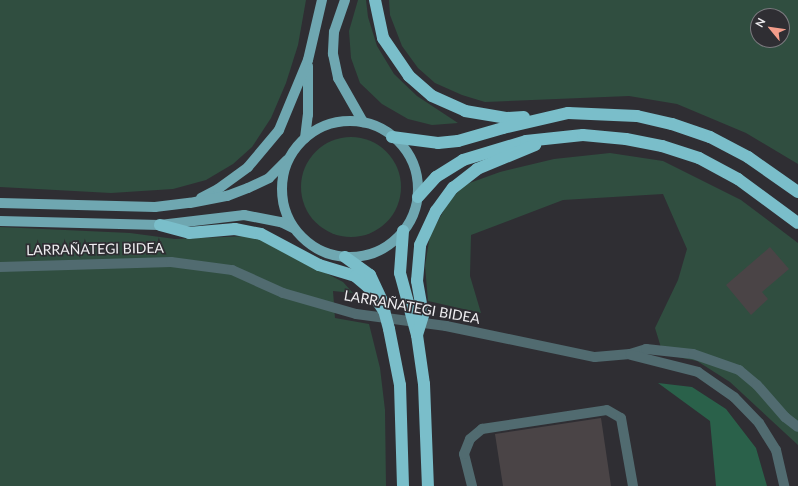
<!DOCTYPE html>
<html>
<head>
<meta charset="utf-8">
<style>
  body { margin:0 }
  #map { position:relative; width:798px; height:486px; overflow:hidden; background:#2f2e33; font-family:Lato,sans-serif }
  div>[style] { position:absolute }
  .green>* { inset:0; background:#304e40 }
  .round { border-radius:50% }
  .forest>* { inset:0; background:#2a614a }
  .building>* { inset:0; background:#4a4446 }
  .minor>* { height:10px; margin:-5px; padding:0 5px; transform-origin:5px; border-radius:5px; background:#516b70 }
  .major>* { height:10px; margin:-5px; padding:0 5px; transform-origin:5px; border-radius:5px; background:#6fa7b1 }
  .major>.ring { margin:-5px; padding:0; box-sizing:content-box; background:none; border:10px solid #6fa7b1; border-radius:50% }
  .highway>* { height:12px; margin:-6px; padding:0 6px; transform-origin:6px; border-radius:6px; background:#7abeca }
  span { translate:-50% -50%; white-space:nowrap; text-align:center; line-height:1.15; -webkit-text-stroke:3.5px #2f2e33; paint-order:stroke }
  .street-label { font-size:14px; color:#eeedf0 }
  .north { position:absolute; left:750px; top:8px; width:40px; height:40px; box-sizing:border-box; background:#2f2e33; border:1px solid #7b7a7f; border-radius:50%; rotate:299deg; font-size:11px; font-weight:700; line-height:16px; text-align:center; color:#eeedf0 }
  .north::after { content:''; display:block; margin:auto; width:14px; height:18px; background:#f49d8b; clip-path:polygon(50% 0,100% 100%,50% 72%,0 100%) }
</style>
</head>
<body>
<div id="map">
  <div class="green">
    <i style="clip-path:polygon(0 0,306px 0,298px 45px,286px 83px,271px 118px,252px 147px,233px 164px,206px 180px,173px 189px,111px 193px,0 187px)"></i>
    <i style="clip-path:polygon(358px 0,366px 0,368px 17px,377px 46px,394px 74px,417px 96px,458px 123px,432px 125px,408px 119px,382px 104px,360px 83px,351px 58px,349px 31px)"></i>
    <i style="clip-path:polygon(evenodd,389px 0,798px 0,798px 164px,746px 133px,677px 104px,629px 96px,485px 102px,462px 95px,435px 83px,418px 68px,402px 46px,390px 15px,389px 0,758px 16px,782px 16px,782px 40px,758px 40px,758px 16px)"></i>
    <i class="round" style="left:301px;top:137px;width:100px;height:100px"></i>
    <i style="clip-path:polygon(610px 153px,663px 161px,741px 200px,798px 243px,798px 445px,730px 382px,697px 361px,663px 354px,655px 328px,678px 280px,687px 249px,663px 194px,563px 200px,471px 235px,470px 276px,481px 313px,428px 301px,425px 266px,430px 235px,448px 203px,464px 185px,500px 172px,554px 159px)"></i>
    <i style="clip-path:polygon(0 227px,130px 233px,175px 239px,249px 236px,261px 239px,343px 282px,353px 293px,333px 291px,335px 318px,369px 324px,380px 368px,385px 410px,386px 486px,0 486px)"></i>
  </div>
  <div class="forest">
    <i style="clip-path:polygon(658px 383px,692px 387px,726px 409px,756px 448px,767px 486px,716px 486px,710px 421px)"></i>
  </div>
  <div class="building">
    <i style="clip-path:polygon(770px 247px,789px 269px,762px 292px,768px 299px,751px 315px,726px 285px)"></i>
    <i style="clip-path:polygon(601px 418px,611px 486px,503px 486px,495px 434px)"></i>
  </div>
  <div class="minor">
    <i style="left:0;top:267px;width:171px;rotate:-1.7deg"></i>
    <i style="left:171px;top:262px;width:62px;rotate:7.5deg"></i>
    <i style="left:232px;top:270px;width:56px;rotate:24.3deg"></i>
    <i style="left:283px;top:293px;width:76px;rotate:16deg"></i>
    <i style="left:356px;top:314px;width:91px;rotate:7.6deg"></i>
    <i style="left:446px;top:326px;width:152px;rotate:11.8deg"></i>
    <i style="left:595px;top:357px;width:35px;rotate:-5deg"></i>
    <i style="left:630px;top:354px;width:17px;rotate:-17deg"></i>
    <i style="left:646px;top:349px;width:47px;rotate:6.1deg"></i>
    <i style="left:693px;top:354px;width:49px;rotate:19.2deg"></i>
    <i style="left:739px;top:370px;width:23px;rotate:40deg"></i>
    <i style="left:757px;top:385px;width:43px;rotate:48.8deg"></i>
    <i style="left:785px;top:417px;width:16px;rotate:38deg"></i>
    <i style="left:631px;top:355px;width:69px;rotate:14.2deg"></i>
    <i style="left:698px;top:372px;width:44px;rotate:34.8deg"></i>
    <i style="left:734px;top:397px;width:36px;rotate:46deg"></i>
    <i style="left:759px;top:423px;width:32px;rotate:58deg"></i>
    <i style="left:776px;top:450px;width:37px;rotate:77deg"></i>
    <i style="left:472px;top:486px;width:33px;rotate:-104deg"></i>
    <i style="left:464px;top:454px;width:16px;rotate:-68deg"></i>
    <i style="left:470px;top:439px;width:16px;rotate:-40deg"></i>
    <i style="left:482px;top:429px;width:126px;rotate:-8.6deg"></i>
    <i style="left:607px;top:410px;width:16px;rotate:30deg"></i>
    <i style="left:621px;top:418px;width:69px;rotate:80deg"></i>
  </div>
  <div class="major">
    <i style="left:345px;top:0;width:34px;rotate:109deg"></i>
    <i style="left:334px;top:32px;width:22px;rotate:93deg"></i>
    <i style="left:333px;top:54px;width:25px;rotate:78deg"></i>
    <i style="left:338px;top:78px;width:51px;rotate:60.4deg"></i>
    <i class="ring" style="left:282px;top:121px;width:126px;height:126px"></i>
    <i style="left:305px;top:138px;width:23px;rotate:-83deg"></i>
    <i style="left:308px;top:115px;width:49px;rotate:-90deg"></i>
    <i style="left:201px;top:198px;width:19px;rotate:-28deg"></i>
    <i style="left:218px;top:189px;width:37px;rotate:-36deg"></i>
    <i style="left:248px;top:167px;width:48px;rotate:-50deg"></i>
    <i style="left:279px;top:130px;width:76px;rotate:-67.5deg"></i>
    <i style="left:308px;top:60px;width:62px;rotate:-76.9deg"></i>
    <i style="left:0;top:203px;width:155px;rotate:1.5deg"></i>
    <i style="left:155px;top:207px;width:35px;rotate:-7deg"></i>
    <i style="left:190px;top:203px;width:38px;rotate:-11deg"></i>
    <i style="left:227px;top:196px;width:22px;rotate:-21deg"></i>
    <i style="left:248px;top:188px;width:23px;rotate:-25deg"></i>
    <i style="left:269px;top:178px;width:25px;rotate:-45deg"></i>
    <i style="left:0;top:221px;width:160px;rotate:1.4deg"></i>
    <i style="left:160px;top:225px;width:85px;rotate:-6.8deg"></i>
    <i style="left:244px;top:215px;width:38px;rotate:11deg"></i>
    <i style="left:281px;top:222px;width:13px;rotate:27deg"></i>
  </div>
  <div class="highway">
    <i style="left:375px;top:0;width:39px;rotate:78deg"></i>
    <i style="left:383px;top:38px;width:46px;rotate:55.6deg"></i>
    <i style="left:409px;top:76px;width:30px;rotate:41deg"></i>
    <i style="left:432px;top:96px;width:36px;rotate:24deg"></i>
    <i style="left:465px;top:111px;width:43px;rotate:9.5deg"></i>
    <i style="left:507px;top:118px;width:17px;rotate:-3deg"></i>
    <i style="left:392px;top:137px;width:46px;rotate:7.4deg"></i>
    <i style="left:438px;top:143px;width:20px;rotate:-6deg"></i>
    <i style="left:458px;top:141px;width:47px;rotate:-16.1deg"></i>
    <i style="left:503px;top:128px;width:67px;rotate:-13deg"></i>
    <i style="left:568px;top:113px;width:69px;rotate:2.5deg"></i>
    <i style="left:637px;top:116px;width:36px;rotate:13deg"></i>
    <i style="left:672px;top:124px;width:40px;rotate:18.9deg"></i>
    <i style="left:710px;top:137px;width:43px;rotate:27.8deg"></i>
    <i style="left:748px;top:157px;width:61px;rotate:35deg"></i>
    <i style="left:418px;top:197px;width:27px;rotate:-48deg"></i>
    <i style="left:436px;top:177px;width:32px;rotate:-32deg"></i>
    <i style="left:463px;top:160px;width:66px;rotate:-16.8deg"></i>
    <i style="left:526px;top:141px;width:57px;rotate:-6deg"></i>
    <i style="left:583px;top:135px;width:43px;rotate:5.3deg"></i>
    <i style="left:626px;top:139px;width:37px;rotate:11deg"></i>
    <i style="left:662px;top:146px;width:39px;rotate:18deg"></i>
    <i style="left:699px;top:158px;width:44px;rotate:28.3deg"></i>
    <i style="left:738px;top:179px;width:74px;rotate:36.3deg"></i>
    <i style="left:160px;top:225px;width:30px;rotate:15deg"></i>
    <i style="left:189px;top:233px;width:46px;rotate:-5deg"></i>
    <i style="left:235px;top:229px;width:26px;rotate:11deg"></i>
    <i style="left:261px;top:234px;width:66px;rotate:28.1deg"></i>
    <i style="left:319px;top:265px;width:38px;rotate:17deg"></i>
    <i style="left:355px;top:276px;width:17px;rotate:40deg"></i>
    <i style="left:368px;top:287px;width:29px;rotate:56deg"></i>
    <i style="left:403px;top:231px;width:42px;rotate:94.1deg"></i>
    <i style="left:400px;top:273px;width:64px;rotate:74.7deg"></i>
    <i style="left:417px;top:335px;width:49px;rotate:81.9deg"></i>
    <i style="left:424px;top:384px;width:102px;rotate:87.8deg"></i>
    <i style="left:345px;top:257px;width:31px;rotate:36deg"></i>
    <i style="left:370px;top:275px;width:26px;rotate:65deg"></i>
    <i style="left:381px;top:299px;width:31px;rotate:75deg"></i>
    <i style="left:389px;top:329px;width:57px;rotate:78.9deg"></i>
    <i style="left:400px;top:385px;width:101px;rotate:88.3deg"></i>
    <i style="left:417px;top:335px;width:21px;rotate:-73deg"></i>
    <i style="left:423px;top:315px;width:35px;rotate:-100deg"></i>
    <i style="left:417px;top:281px;width:36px;rotate:-85deg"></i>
    <i style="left:420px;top:245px;width:38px;rotate:-65deg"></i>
    <i style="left:436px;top:211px;width:29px;rotate:-54deg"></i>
    <i style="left:453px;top:188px;width:31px;rotate:-38deg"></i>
    <i style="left:477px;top:169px;width:63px;rotate:-22.5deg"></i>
  </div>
  <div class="street-label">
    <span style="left:95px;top:249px;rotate:-1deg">LARRAÑATEGI BIDEA</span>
    <span style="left:412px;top:307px;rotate:10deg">LARRAÑATEGI BIDEA</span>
  </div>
  <div class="north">N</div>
</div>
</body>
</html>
